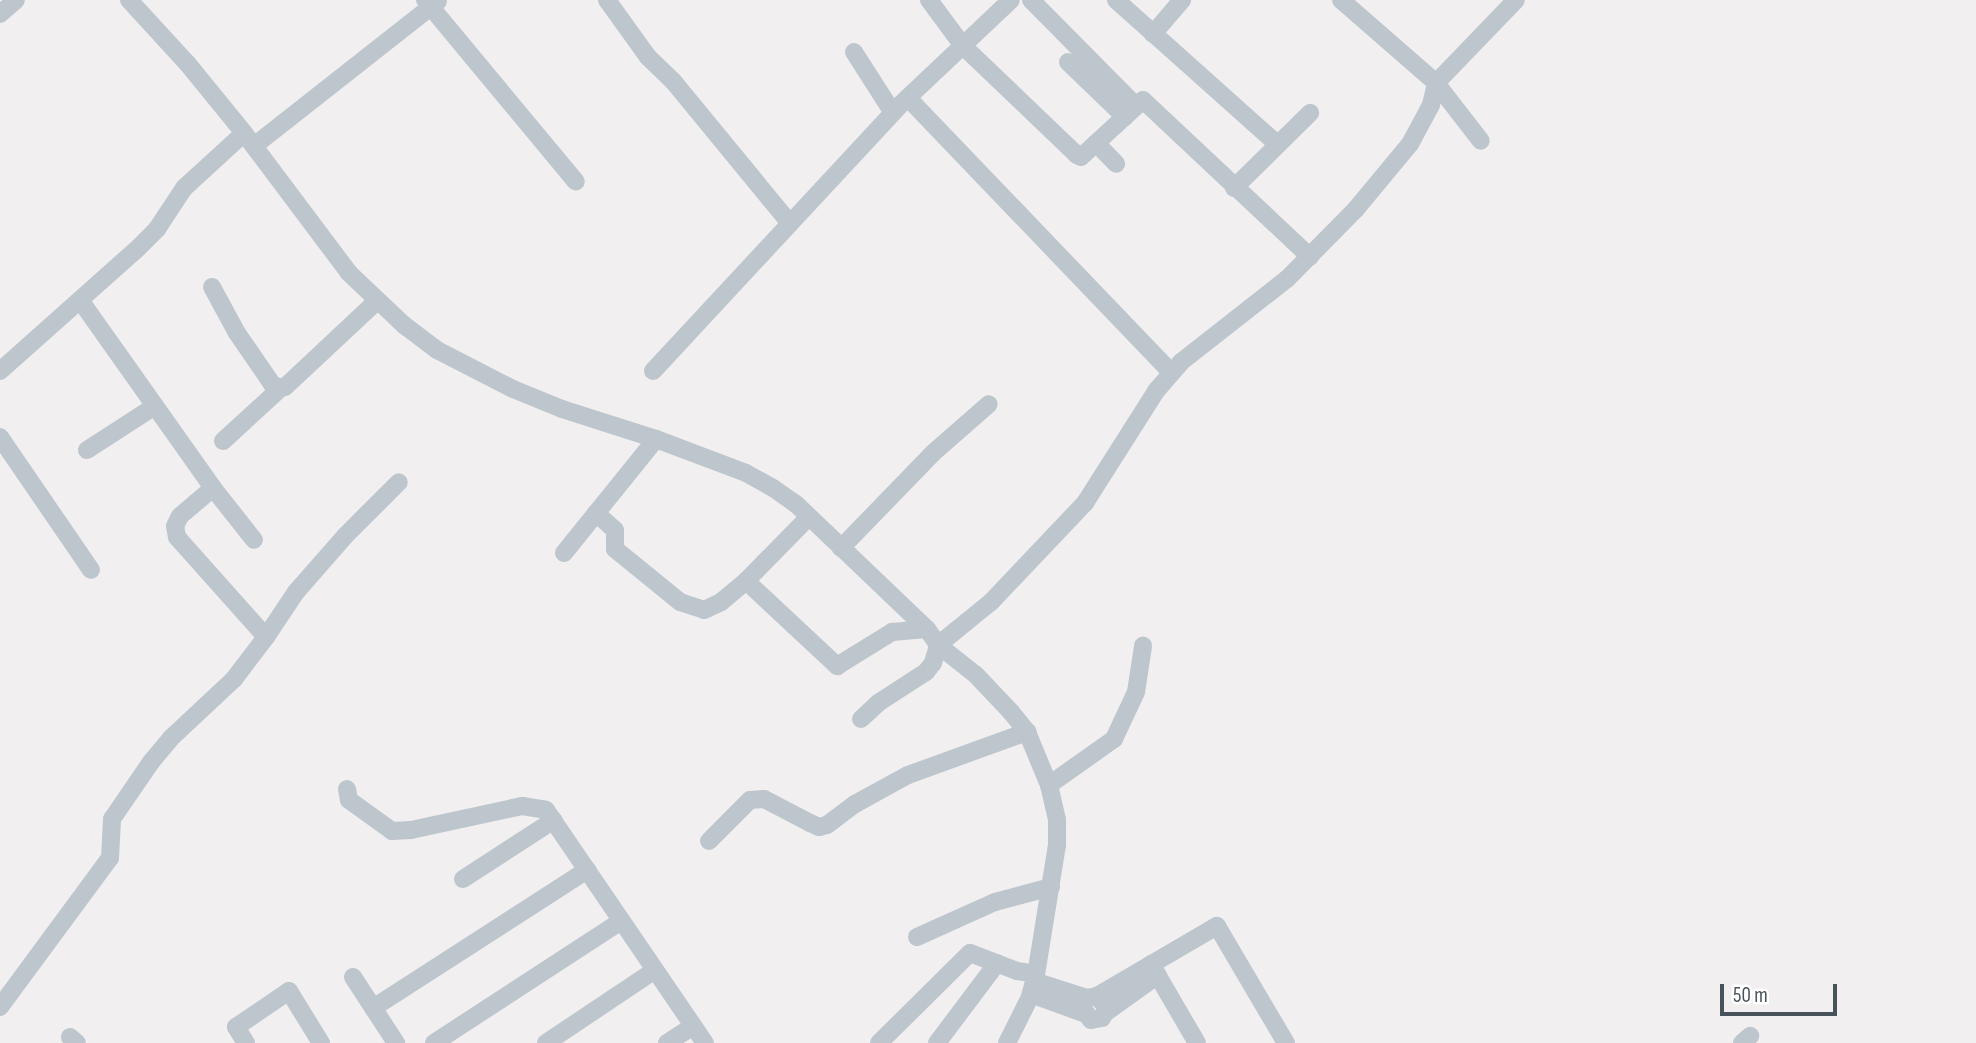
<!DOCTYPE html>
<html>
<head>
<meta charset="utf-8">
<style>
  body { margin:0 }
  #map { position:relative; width:1976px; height:1043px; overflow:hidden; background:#f1efef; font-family:"Sofia Sans Condensed",sans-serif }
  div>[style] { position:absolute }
  .minor>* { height:18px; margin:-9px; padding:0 9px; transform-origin:9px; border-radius:9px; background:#bec6cd }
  span { translate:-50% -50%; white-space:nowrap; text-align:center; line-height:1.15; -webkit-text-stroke:5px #fff; paint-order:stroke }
  .scale { position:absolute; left:1720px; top:984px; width:117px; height:32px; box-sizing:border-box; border:4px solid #48525b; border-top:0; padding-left:9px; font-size:21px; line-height:24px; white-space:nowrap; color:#48525b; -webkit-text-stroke:5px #fff; paint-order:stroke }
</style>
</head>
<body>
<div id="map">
  <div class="minor">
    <i style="left:129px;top:0;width:86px;rotate:47.4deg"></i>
    <i style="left:187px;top:63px;width:90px;rotate:50.8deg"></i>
    <i style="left:244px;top:133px;width:175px;rotate:53.1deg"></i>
    <i style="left:349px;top:273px;width:76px;rotate:43.4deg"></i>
    <i style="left:404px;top:325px;width:41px;rotate:37.1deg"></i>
    <i style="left:437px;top:350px;width:85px;rotate:27.2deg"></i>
    <i style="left:513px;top:389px;width:53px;rotate:22.2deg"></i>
    <i style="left:562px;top:409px;width:99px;rotate:17.7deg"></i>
    <i style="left:656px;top:439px;width:96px;rotate:20.7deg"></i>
    <i style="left:746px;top:473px;width:31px;rotate:29deg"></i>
    <i style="left:773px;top:488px;width:28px;rotate:35deg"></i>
    <i style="left:796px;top:504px;width:181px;rotate:43.7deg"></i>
    <i style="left:927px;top:629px;width:19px;rotate:55deg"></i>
    <i style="left:938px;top:645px;width:48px;rotate:38.3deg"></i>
    <i style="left:976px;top:675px;width:51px;rotate:46.6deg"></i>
    <i style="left:1011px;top:712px;width:26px;rotate:51deg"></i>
    <i style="left:1027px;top:732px;width:57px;rotate:67.5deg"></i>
    <i style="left:1049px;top:785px;width:36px;rotate:77deg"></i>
    <i style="left:1057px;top:820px;width:25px;rotate:90deg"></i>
    <i style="left:1057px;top:845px;width:131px;rotate:99.2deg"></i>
    <i style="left:1036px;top:974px;width:24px;rotate:105deg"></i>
    <i style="left:1030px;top:997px;width:51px;rotate:116.6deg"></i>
    <i style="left:425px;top:0;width:236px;rotate:50.3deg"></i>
    <i style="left:607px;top:0;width:70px;rotate:54.3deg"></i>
    <i style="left:648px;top:57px;width:35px;rotate:44deg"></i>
    <i style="left:673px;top:81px;width:183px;rotate:50.6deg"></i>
    <i style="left:929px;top:0;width:57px;rotate:53.5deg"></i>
    <i style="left:963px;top:46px;width:158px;rotate:43.7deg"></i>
    <i style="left:1077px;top:155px;width:4px;rotate:27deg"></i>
    <i style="left:1081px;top:157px;width:84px;rotate:-42.6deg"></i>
    <i style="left:1143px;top:100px;width:229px;rotate:43.2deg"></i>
    <i style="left:1031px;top:0;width:149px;rotate:45.3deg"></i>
    <i style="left:1116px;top:0;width:217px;rotate:41.8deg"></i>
    <i style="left:1341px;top:0;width:126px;rotate:41.1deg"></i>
    <i style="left:1436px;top:83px;width:73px;rotate:52.2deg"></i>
    <i style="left:0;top:14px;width:21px;rotate:-41deg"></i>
    <i style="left:1153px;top:34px;width:45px;rotate:-49.5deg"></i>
    <i style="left:854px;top:52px;width:72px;rotate:57.4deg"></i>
    <i style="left:1068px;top:62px;width:79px;rotate:44deg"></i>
    <i style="left:908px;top:98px;width:380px;rotate:46.2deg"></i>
    <i style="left:1096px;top:143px;width:29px;rotate:46deg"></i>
    <i style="left:254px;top:146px;width:234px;rotate:-38.2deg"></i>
    <i style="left:1234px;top:188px;width:107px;rotate:-44.6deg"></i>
    <i style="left:212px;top:287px;width:52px;rotate:61.5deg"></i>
    <i style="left:237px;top:333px;width:62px;rotate:55.5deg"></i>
    <i style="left:272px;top:384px;width:7px;rotate:27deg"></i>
    <i style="left:278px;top:387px;width:7px"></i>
    <i style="left:285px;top:387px;width:126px;rotate:-43.1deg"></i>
    <i style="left:80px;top:300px;width:230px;rotate:54.7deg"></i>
    <i style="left:213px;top:488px;width:66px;rotate:51.7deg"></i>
    <i style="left:0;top:371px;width:182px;rotate:-41.7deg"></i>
    <i style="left:136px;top:250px;width:30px;rotate:-45deg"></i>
    <i style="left:157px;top:229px;width:49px;rotate:-56.6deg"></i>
    <i style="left:184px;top:188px;width:81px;rotate:-42.5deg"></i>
    <i style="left:653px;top:371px;width:364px;rotate:-47.1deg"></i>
    <i style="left:901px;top:104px;width:151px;rotate:-43.4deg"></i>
    <i style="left:0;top:437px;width:161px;rotate:55.6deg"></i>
    <i style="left:223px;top:441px;width:80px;rotate:-42.5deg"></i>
    <i style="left:87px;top:450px;width:81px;rotate:-32.9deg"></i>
    <i style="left:596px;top:513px;width:25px;rotate:42deg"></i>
    <i style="left:615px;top:530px;width:19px;rotate:90deg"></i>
    <i style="left:615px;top:549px;width:84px;rotate:39.2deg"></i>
    <i style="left:680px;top:602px;width:25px;rotate:18deg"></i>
    <i style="left:704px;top:610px;width:19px;rotate:-25deg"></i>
    <i style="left:721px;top:602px;width:33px;rotate:-40deg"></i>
    <i style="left:746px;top:581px;width:125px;rotate:43deg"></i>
    <i style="left:837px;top:666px;width:65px;rotate:-31.7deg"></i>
    <i style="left:892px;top:632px;width:35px;rotate:-5deg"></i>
    <i style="left:841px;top:548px;width:132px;rotate:-45.9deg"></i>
    <i style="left:933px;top:453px;width:74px;rotate:-41.2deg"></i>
    <i style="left:564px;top:553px;width:146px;rotate:-51.1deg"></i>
    <i style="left:746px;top:581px;width:90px;rotate:-45.5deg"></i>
    <i style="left:266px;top:637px;width:54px;rotate:-56.3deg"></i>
    <i style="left:296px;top:592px;width:74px;rotate:-48.8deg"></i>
    <i style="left:345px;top:536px;width:76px;rotate:-45deg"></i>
    <i style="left:861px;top:719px;width:23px;rotate:-43deg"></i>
    <i style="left:878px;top:703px;width:57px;rotate:-32.9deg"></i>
    <i style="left:926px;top:672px;width:11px;rotate:-52deg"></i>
    <i style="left:933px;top:663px;width:19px;rotate:-74deg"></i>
    <i style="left:938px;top:645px;width:68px;rotate:-39.1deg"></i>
    <i style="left:991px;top:602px;width:137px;rotate:-46.5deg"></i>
    <i style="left:1085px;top:503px;width:133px;rotate:-57.6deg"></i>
    <i style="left:1156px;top:391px;width:38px;rotate:-49deg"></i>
    <i style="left:1181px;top:362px;width:135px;rotate:-38.1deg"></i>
    <i style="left:1287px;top:279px;width:98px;rotate:-45.4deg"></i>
    <i style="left:1356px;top:209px;width:85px;rotate:-50.3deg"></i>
    <i style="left:1410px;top:144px;width:44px;rotate:-61.7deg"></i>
    <i style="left:1431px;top:105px;width:23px;rotate:-77deg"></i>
    <i style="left:1436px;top:83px;width:115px;rotate:-46.1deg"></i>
    <i style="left:1049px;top:785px;width:80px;rotate:-35.3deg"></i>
    <i style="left:1114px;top:739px;width:52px;rotate:-64.9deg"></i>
    <i style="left:1136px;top:692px;width:47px;rotate:-81.3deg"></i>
    <i style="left:347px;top:789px;width:11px;rotate:80deg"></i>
    <i style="left:349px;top:800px;width:53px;rotate:35.8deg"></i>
    <i style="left:392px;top:831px;width:19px;rotate:-3deg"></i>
    <i style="left:411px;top:830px;width:114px;rotate:-12.2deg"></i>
    <i style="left:522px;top:806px;width:24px;rotate:9deg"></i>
    <i style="left:546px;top:810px;width:282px;rotate:55.7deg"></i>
    <i style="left:709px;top:841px;width:58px;rotate:-45deg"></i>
    <i style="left:750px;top:800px;width:14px;rotate:-4deg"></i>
    <i style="left:764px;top:799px;width:52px;rotate:27.6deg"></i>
    <i style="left:810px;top:823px;width:10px;rotate:24deg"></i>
    <i style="left:819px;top:827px;width:8px;rotate:-14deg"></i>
    <i style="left:827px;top:825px;width:35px;rotate:-37deg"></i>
    <i style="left:855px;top:804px;width:60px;rotate:-28.7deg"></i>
    <i style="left:908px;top:775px;width:127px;rotate:-19.9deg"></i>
    <i style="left:463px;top:879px;width:108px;rotate:-33deg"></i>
    <i style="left:917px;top:937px;width:85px;rotate:-24.2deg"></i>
    <i style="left:995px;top:902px;width:58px;rotate:-15deg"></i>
    <i style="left:1151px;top:964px;width:91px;rotate:59.8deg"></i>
    <i style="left:353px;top:977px;width:79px;rotate:56.9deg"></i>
    <i style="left:1034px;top:981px;width:56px;rotate:17.8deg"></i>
    <i style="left:1031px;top:994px;width:55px;rotate:20.1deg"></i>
    <i style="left:1097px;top:996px;width:16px;rotate:50deg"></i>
    <i style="left:1107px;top:1008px;width:11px;rotate:117deg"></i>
    <i style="left:1102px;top:1018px;width:11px;rotate:170deg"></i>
    <i style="left:1091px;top:1020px;width:16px;rotate:-125deg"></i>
    <i style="left:1082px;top:1007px;width:10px;rotate:-61deg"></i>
    <i style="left:1087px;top:998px;width:10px;rotate:-11deg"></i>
    <i style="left:1097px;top:996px;width:139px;rotate:-30.3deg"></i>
    <i style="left:1217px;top:926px;width:136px;rotate:59.5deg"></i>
    <i style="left:0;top:1007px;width:185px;rotate:-53.6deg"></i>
    <i style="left:110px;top:858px;width:39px;rotate:-87deg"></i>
    <i style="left:112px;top:819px;width:69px;rotate:-55.6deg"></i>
    <i style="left:151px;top:762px;width:31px;rotate:-50deg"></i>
    <i style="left:171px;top:738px;width:86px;rotate:-43.1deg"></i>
    <i style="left:234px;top:679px;width:53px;rotate:-52.7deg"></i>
    <i style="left:266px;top:637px;width:134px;rotate:-131.7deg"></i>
    <i style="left:177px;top:537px;width:11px;rotate:-100deg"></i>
    <i style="left:175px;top:526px;width:11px;rotate:-63deg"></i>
    <i style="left:180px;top:516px;width:43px;rotate:-40.3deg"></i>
    <i style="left:373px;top:1008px;width:255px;rotate:-32.8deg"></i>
    <i style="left:1105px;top:1013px;width:65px;rotate:-35.6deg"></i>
    <i style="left:70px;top:1037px;width:9px;rotate:41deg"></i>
    <i style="left:246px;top:1043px;width:19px;rotate:-122deg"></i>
    <i style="left:236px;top:1027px;width:64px;rotate:-34.2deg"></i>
    <i style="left:289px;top:991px;width:61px;rotate:58.4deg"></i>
    <i style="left:434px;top:1043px;width:223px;rotate:-33.1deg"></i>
    <i style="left:546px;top:1043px;width:131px;rotate:-33.8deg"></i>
    <i style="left:667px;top:1043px;width:31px;rotate:-33deg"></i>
    <i style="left:879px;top:1043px;width:128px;rotate:-44.7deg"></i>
    <i style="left:970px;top:953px;width:50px;rotate:21deg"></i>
    <i style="left:1017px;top:971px;width:19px;rotate:9deg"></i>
    <i style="left:937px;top:1043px;width:100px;rotate:-53.1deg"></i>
    <i style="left:1742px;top:1043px;width:11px;rotate:-41deg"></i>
  </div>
  <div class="scale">50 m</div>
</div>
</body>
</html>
